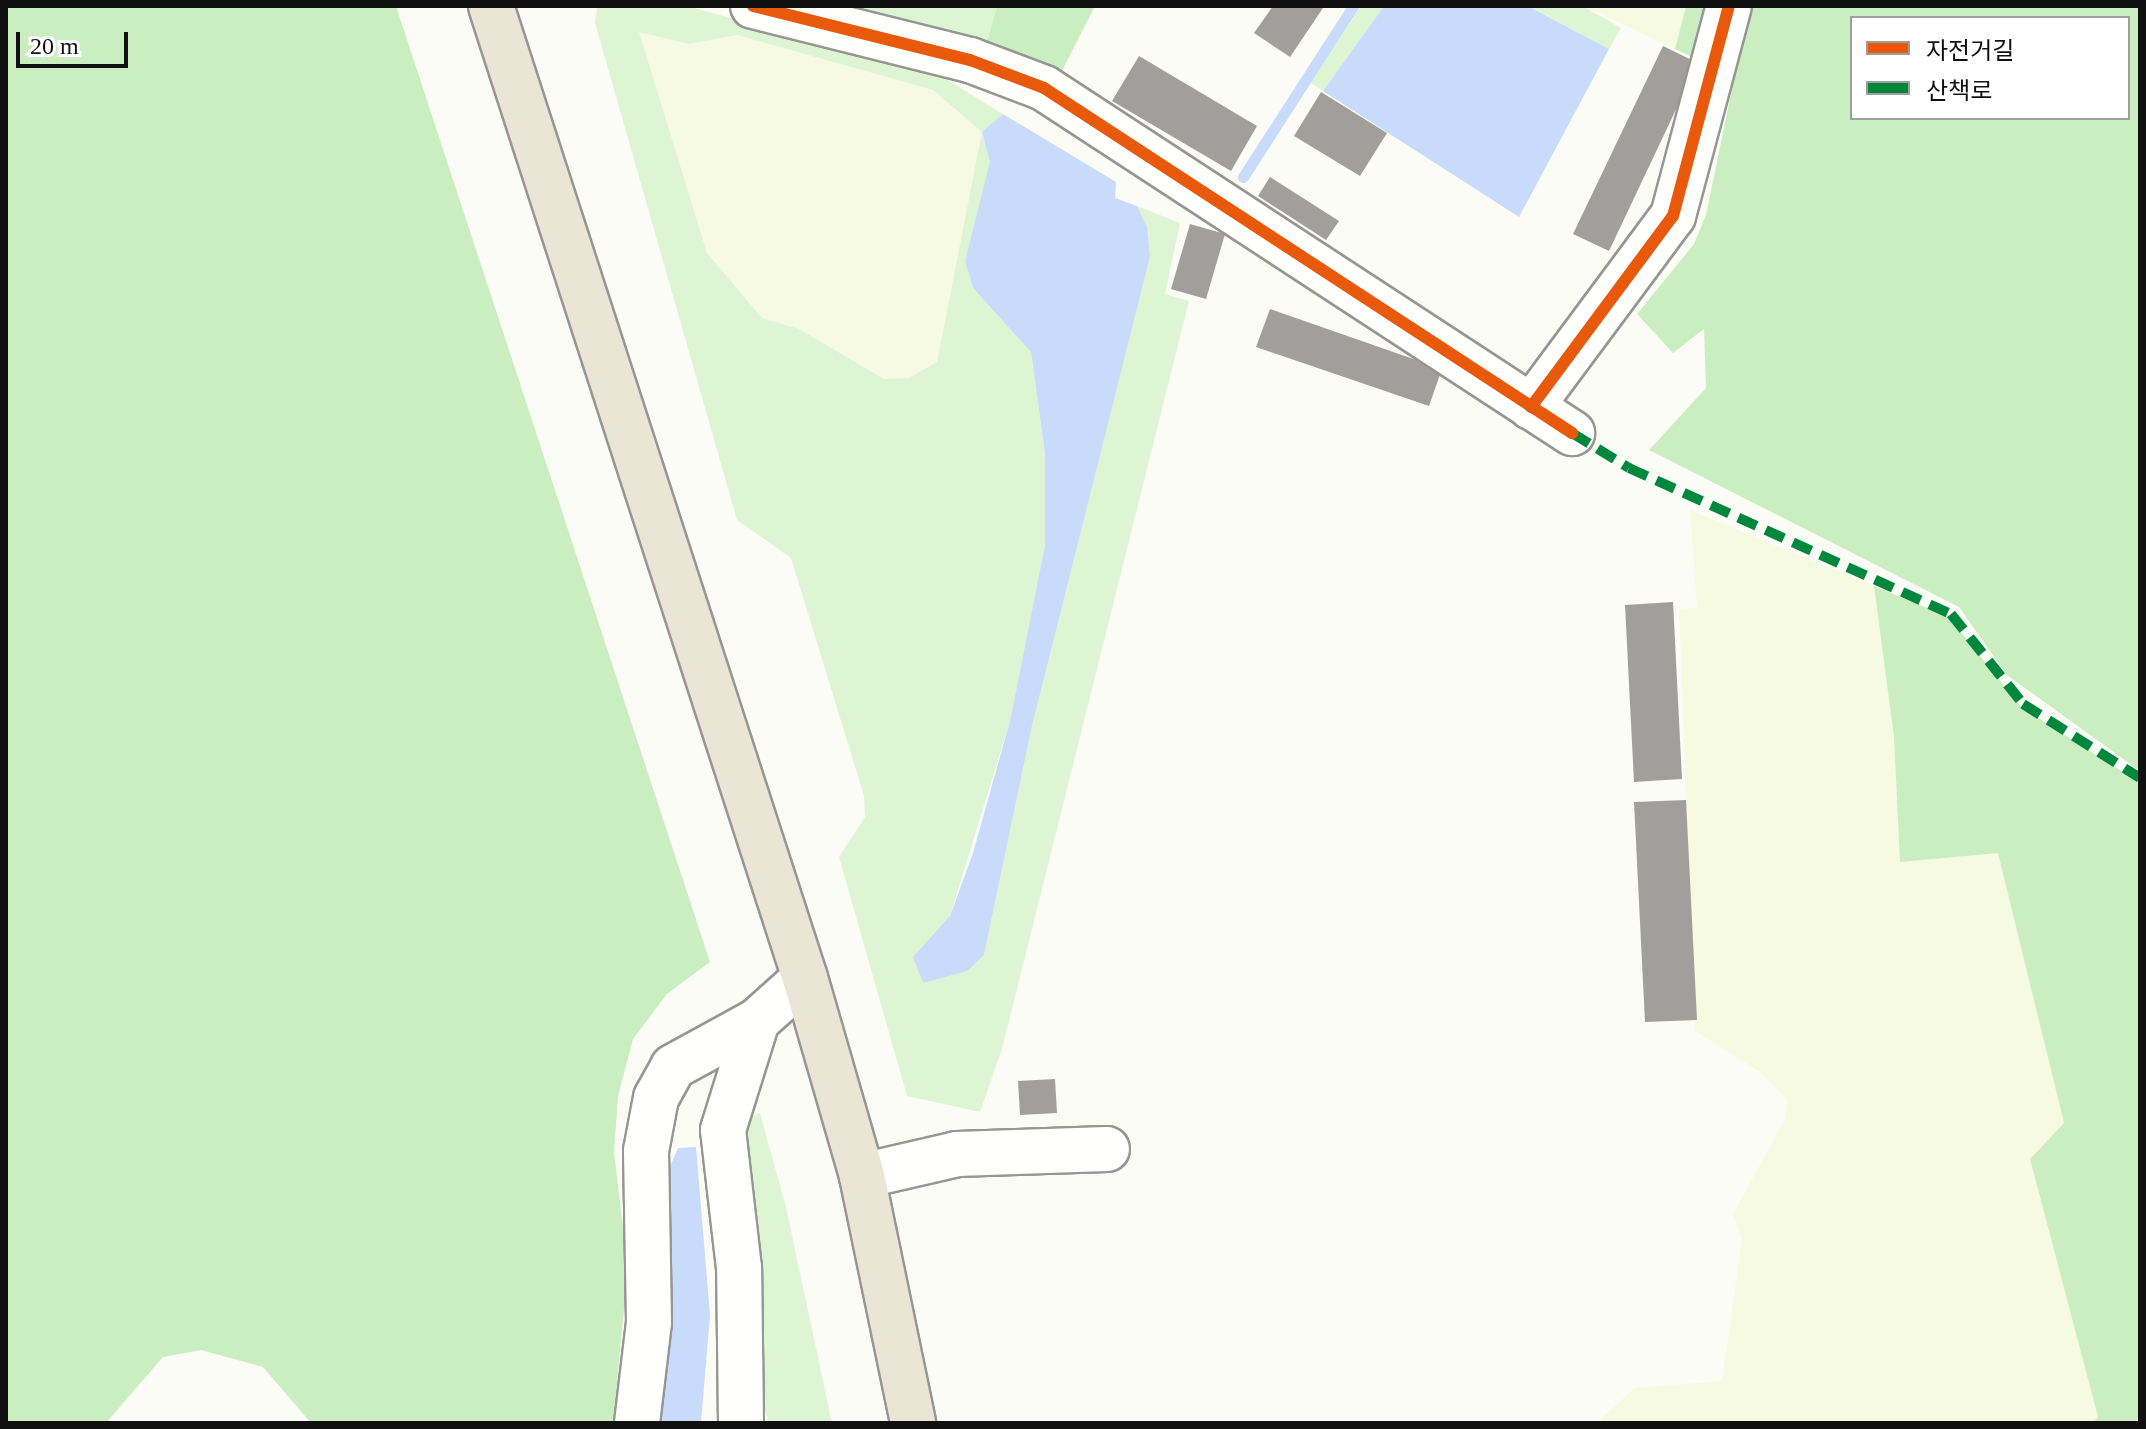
<!DOCTYPE html>
<html>
<head>
<meta charset="utf-8">
<style>
  body { margin:0 }
  #map { position:relative; width:2146px; height:1429px; overflow:hidden; background:#fcfcf6; font-family:"Times New Roman","Noto Sans KR",serif }
  div>[style] { position:absolute }
  .farmland>* { inset:0; background:#f6fae1 }
  .green>* { inset:0; background:#def5d3 }
  .forest>* { inset:0; background:#cbeec0 }
  .water>* { inset:0; background:#c8dbfb }
  .stream>* { height:11px; margin:-5.5px; padding:0 5.5px; transform-origin:5.5px; border-radius:5.5px; background:#c8dbfb }
  .building>* { inset:0; background:#a09f9b }
  .roads { filter:drop-shadow(2px 0 #969694) drop-shadow(-2px 0 #969694) drop-shadow(0 2px #969694) drop-shadow(0 -2px #969694) }
  .minor>* { height:44px; margin:-22px; padding:0 22px; transform-origin:22px; border-radius:22px; background:#fffffe }
  .highway>* { height:44px; margin:-22px; padding:0 22px; transform-origin:22px; border-radius:22px; background:#ebe5d6 }
  .quiet>* { height:10px; margin-top:-5px; transform-origin:0; background:repeating-linear-gradient(90deg,#00873e 0 20px,transparent 0 30px) }
  .cycleway>* { height:12px; margin:-6px; padding:0 6px; transform-origin:6px; border-radius:6px; background:#e8590c }
  span { translate:-50% -50%; white-space:nowrap; text-align:center; line-height:1.15; -webkit-text-stroke:8px #fff; paint-order:stroke }
  .frame { position:absolute; inset:0; border:8px solid #101010; pointer-events:none }
  .legend { position:absolute; left:1850px; top:16px; width:280px; height:104px; box-sizing:border-box; background:#fff; border:2px solid #9f9f9f; margin:0; padding:10px 14px; list-style:none; font-size:24px; color:#101010 }
  .legend li { display:flex; align-items:center; gap:16px; height:40px }
  .legend b { width:40px; border:2px solid #9f9f9f }
  .scale { position:absolute; left:16px; top:32px; width:112px; height:36px; box-sizing:border-box; border:4px solid #101010; border-top:0; padding-left:10px; font-size:24px; line-height:28px; white-space:nowrap; color:#101010; -webkit-text-stroke:6px #fff; paint-order:stroke }
</style>
</head>
<body>
<div id="map">
  <div class="farmland">
    <i style="clip-path:polygon(1583px 6px,1686px 6px,1675px 49px)"></i>
    <i style="clip-path:polygon(638px 31px,689px 44px,737px 35px,933px 90px,982px 132px,938px 362px,909px 378px,884px 379px,799px 329px,762px 318px,707px 253px)"></i>
    <i style="clip-path:polygon(1690px 510px,1874px 586px,1894px 737px,1900px 861px,1998px 853px,2065px 1123px,2030px 1160px,2098px 1417px,2093px 1423px,1596px 1423px,1635px 1388px,1722px 1381px,1742px 1239px,1733px 1214px,1785px 1119px,1787px 1099px,1760px 1072px,1695px 1031px,1679px 609px,1697px 608px)"></i>
  </div>
  <div class="green">
    <i style="clip-path:polygon(evenodd,597px 6px,687px 6px,941px 76px,1003px 114px,982px 133px,991px 162px,965px 261px,973px 288px,1031px 352px,1045px 454px,1045px 545px,1010px 721px,950px 916px,984px 955px,1032px 726px,1150px 257px,1137px 206px,1180px 223px,1165px 294px,1189px 301px,1002px 1049px,980px 1112px,907px 1096px,839px 857px,865px 817px,864px 796px,791px 558px,737px 520px,595px 23px,597px 6px,639px 32px,689px 44px,737px 35px,933px 90px,982px 132px,937px 362px,909px 378px,884px 379px,799px 329px,762px 318px,707px 253px,639px 32px)"></i>
    <i style="clip-path:polygon(812px 6px,997px 6px,985px 49px)"></i>
    <i style="clip-path:polygon(1361px 6px,1384px 6px,1323px 91px,1311px 83px)"></i>
    <i style="clip-path:polygon(1529px 6px,1583px 6px,1621px 28px,1609px 49px)"></i>
    <i style="clip-path:polygon(760px 1113px,786px 1207px,832px 1423px,769px 1423px,757px 1387px,742px 1142px,746px 1118px)"></i>
  </div>
  <div class="forest">
    <i style="clip-path:polygon(6px 6px,396px 6px,710px 962px,667px 994px,633px 1039px,618px 1096px,614px 1153px,628px 1268px,613px 1423px,311px 1423px,263px 1367px,201px 1350px,163px 1357px,106px 1423px,6px 1423px)"></i>
    <i style="clip-path:polygon(997px 6px,1095px 6px,1061px 73px,985px 49px)"></i>
    <i style="clip-path:polygon(1686px 6px,1708px 6px,1694px 58px,1675px 49px)"></i>
    <i style="clip-path:polygon(evenodd,1749px 6px,2140px 6px,2140px 771px,2007px 675px,1959px 607px,1649px 450px,1706px 388px,1704px 329px,1673px 353px,1637px 314px,1694px 244px,1706px 215px,1749px 6px,1852px 18px,2128px 18px,2128px 118px,1852px 118px,1852px 18px)"></i>
    <i style="clip-path:polygon(1874px 586px,1949px 617px,2021px 707px,2140px 783px,2140px 1423px,2093px 1423px,2098px 1417px,2030px 1159px,2064px 1123px,1998px 853px,1900px 862px,1894px 737px)"></i>
  </div>
  <div class="water">
    <i style="clip-path:polygon(1384px 6px,1528px 6px,1609px 49px,1519px 217px,1323px 91px)"></i>
    <i style="clip-path:polygon(1003px 114px,1116px 182px,1115px 198px,1137px 206px,1147px 227px,1150px 257px,1032px 726px,984px 955px,967px 971px,923px 983px,913px 957px,950px 916px,973px 853px,1010px 721px,1045px 545px,1045px 454px,1031px 352px,973px 288px,965px 261px,990px 162px,982px 132px)"></i>
    <i style="clip-path:polygon(696px 1147px,710px 1315px,701px 1423px,660px 1423px,669px 1169px,678px 1148px)"></i>
  </div>
  <div class="stream">
    <i style="left:1243px;top:177px;width:203px;rotate:-57.2deg"></i>
  </div>
  <div class="building">
    <i style="clip-path:polygon(1273px 6px,1323px 8px,1290px 57px,1254px 33px)"></i>
    <i style="clip-path:polygon(1663px 46px,1698px 63px,1609px 251px,1573px 234px)"></i>
    <i style="clip-path:polygon(1139px 56px,1257px 126px,1231px 171px,1112px 101px)"></i>
    <i style="clip-path:polygon(1321px 92px,1387px 133px,1360px 176px,1294px 136px)"></i>
    <i style="clip-path:polygon(1270px 177px,1339px 221px,1326px 240px,1258px 196px)"></i>
    <i style="clip-path:polygon(1190px 224px,1225px 234px,1206px 299px,1171px 289px)"></i>
    <i style="clip-path:polygon(1270px 309px,1442px 369px,1429px 406px,1256px 347px)"></i>
    <i style="clip-path:polygon(1673px 602px,1682px 779px,1634px 782px,1625px 605px)"></i>
    <i style="clip-path:polygon(1686px 800px,1697px 1020px,1645px 1022px,1634px 802px)"></i>
    <i style="clip-path:polygon(1055px 1079px,1057px 1113px,1020px 1115px,1018px 1081px)"></i>
  </div>
  <div class="roads">
    <div class="minor">
      <i style="left:753px;top:6px;width:224px;rotate:14deg"></i>
      <i style="left:970px;top:60px;width:79px;rotate:20.7deg"></i>
      <i style="left:1044px;top:88px;width:631px;rotate:33.16deg"></i>
      <i style="left:1531px;top:407px;width:238px;rotate:-53.4deg"></i>
      <i style="left:1673px;top:216px;width:217px;rotate:-75.1deg"></i>
      <i style="left:862px;top:1176px;width:98px;rotate:-13deg"></i>
      <i style="left:957px;top:1154px;width:150px;rotate:-1.9deg"></i>
      <i style="left:637px;top:1423px;width:102px;rotate:-83.2deg"></i>
      <i style="left:649px;top:1322px;width:171px;rotate:-91deg"></i>
      <i style="left:646px;top:1151px;width:54px;rotate:-79.3deg"></i>
      <i style="left:656px;top:1098px;width:35px;rotate:-61deg"></i>
      <i style="left:673px;top:1067px;width:96px;rotate:-28.7deg"></i>
      <i style="left:741px;top:1423px;width:155px;rotate:-90.7deg"></i>
      <i style="left:739px;top:1268px;width:139px;rotate:-96.6deg"></i>
      <i style="left:723px;top:1130px;width:114px;rotate:-72.7deg"></i>
      <i style="left:757px;top:1021px;width:64px;rotate:-41.9deg"></i>
    </div>
    <div class="highway">
      <i style="left:491px;top:6px;width:1021px;rotate:72.1deg"></i>
      <i style="left:805px;top:978px;width:206px;rotate:73.9deg"></i>
      <i style="left:862px;top:1176px;width:252px;rotate:78.3deg"></i>
    </div>
  </div>
  <div class="quiet">
    <i style="left:1572px;top:433px;width:67px;rotate:31.6deg"></i>
    <i style="left:1629px;top:468px;width:354px;rotate:24.4deg"></i>
    <i style="left:1951px;top:614px;width:115px;rotate:51.3deg"></i>
    <i style="left:2023px;top:704px;width:138px;rotate:32.3deg"></i>
  </div>
  <div class="cycleway">
    <i style="left:753px;top:6px;width:224px;rotate:14deg"></i>
    <i style="left:970px;top:60px;width:79px;rotate:20.7deg"></i>
    <i style="left:1044px;top:88px;width:631px;rotate:33.16deg"></i>
    <i style="left:1531px;top:407px;width:238px;rotate:-53.4deg"></i>
    <i style="left:1673px;top:216px;width:217px;rotate:-75.1deg"></i>
  </div>
  <div class="frame"></div>
  <ul class="legend">
  <li><b style="height:10px;background:#e8590c"></b>자전거길</li>
  <li><b style="height:10px;background:#00873e"></b>산책로</li>
  </ul>
  <div class="scale">20 m</div>
</div>
</body>
</html>
